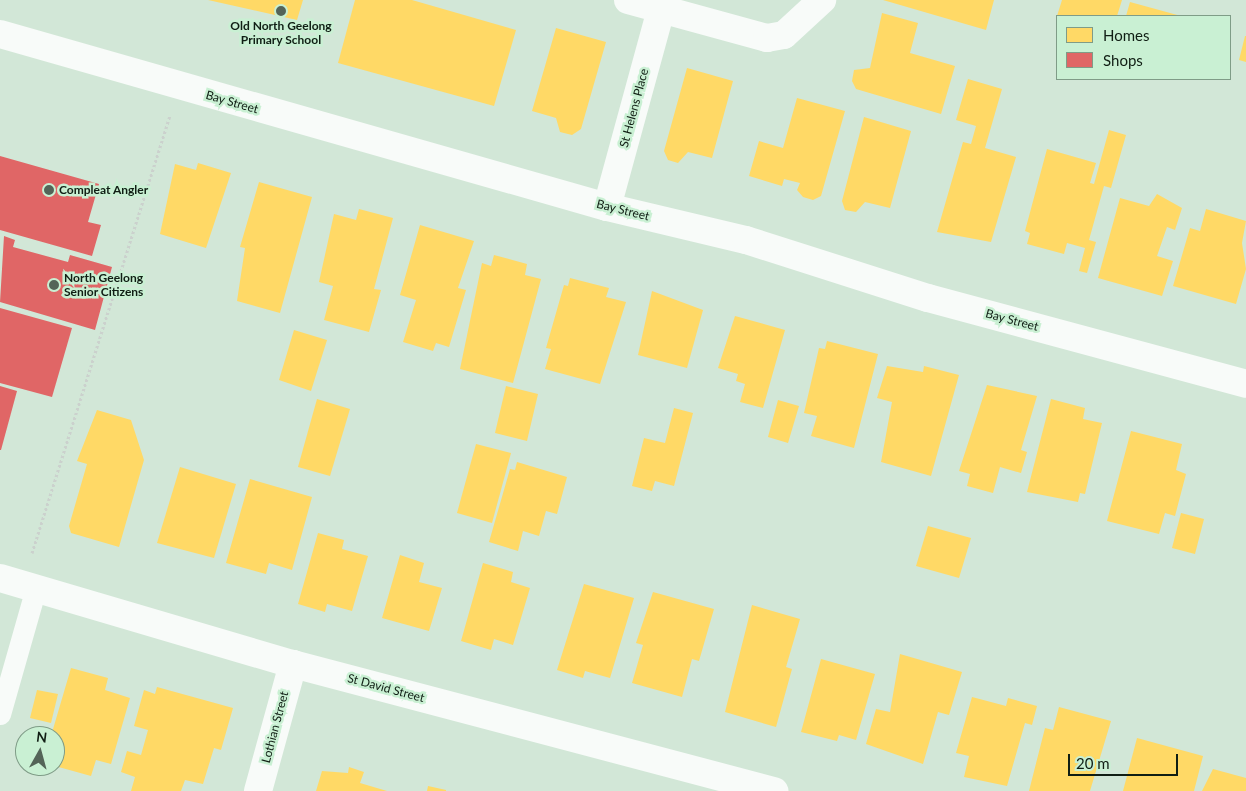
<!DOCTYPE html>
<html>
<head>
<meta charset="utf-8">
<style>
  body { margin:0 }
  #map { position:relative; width:1246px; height:791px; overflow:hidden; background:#d2e7d7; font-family:Lato,sans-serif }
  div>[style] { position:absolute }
  .homes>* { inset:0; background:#ffd966 }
  .shops>* { inset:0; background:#e06666 }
  .path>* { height:3px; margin-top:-1.5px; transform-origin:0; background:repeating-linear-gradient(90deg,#cbd1cd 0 2.5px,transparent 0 5px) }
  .lane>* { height:21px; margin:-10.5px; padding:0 10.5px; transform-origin:10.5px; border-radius:10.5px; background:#f8fbf9 }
  .street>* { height:28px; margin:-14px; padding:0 14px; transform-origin:14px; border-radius:14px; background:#f8fbf9 }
  .dots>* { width:14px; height:14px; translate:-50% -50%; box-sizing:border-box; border:2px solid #c9f0d3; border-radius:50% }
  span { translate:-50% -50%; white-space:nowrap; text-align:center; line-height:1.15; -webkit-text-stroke:5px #c9f0d3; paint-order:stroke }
  .poi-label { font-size:12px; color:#101e14; font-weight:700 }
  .left { translate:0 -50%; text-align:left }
  .street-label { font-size:12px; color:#101e14 }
  .legend { position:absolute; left:1056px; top:15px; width:175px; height:65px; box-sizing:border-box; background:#c9f0d3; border:1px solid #7f9c87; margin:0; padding:6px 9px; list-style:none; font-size:15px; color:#101e14 }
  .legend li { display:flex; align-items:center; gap:10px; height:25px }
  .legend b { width:25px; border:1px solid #7f9c87 }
  .north { position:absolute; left:15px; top:726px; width:50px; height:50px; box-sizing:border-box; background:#c9f0d3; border:1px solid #7f9c87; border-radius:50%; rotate:7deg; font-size:14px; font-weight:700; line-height:20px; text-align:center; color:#101e14 }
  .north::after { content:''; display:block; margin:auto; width:18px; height:22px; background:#546458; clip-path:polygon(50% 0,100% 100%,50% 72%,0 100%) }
  .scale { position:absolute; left:1068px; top:754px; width:110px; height:22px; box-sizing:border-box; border:2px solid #101e14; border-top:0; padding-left:6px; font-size:15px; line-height:18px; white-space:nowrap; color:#101e14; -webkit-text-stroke:4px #c9f0d3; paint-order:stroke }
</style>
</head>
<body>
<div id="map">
  <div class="homes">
    <i style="clip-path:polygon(208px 0,303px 0,297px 20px)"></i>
    <i style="clip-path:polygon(355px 0,412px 0,516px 30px,494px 106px,338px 63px)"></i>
    <i style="clip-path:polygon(883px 0,994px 0,986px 30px)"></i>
    <i style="clip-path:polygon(1062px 0,1122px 0,1117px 16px,1057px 16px)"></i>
    <i style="clip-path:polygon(1130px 2px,1181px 16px,1126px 16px)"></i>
    <i style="clip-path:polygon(882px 13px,918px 23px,910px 53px,955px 66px,941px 114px,856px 89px,852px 81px,854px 70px,870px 68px)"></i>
    <i style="clip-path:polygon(556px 28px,606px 42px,581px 129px,572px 135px,560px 132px,556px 118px,532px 111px)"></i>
    <i style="clip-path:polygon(1245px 36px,1246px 36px,1246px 62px,1239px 60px)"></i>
    <i style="clip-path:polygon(687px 68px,733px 81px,712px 158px,688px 152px,678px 163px,668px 160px,664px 151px)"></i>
    <i style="clip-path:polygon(968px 79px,1002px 89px,985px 148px,1016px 157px,991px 242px,937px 232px,963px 142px,971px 144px,976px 126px,956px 120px)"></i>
    <i style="clip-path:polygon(797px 98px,845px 111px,821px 196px,813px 200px,803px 197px,797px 190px,800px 183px,784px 179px,782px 186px,749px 176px,759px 141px,783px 148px)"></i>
    <i style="clip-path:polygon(864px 117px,911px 131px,890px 208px,865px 202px,856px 212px,845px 210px,842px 201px)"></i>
    <i style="clip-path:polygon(1109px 130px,1126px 135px,1111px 188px,1104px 186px,1089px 240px,1096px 242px,1087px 273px,1079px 271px,1085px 248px,1067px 243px,1064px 254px,1027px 244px,1030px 233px,1025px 231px,1047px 149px,1096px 163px,1090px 183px,1094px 184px)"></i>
    <i style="clip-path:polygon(198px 163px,231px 173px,206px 248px,160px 234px,175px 164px,196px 170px)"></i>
    <i style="clip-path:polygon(259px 182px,312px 197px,280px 313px,237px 301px,245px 248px,240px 247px)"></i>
    <i style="clip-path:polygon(1157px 194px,1182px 208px,1175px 230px,1167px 227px,1157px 256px,1173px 261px,1162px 296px,1098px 278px,1120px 198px,1149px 206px)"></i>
    <i style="clip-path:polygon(359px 209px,393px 218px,374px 289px,381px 290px,369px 332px,324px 320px,333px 286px,319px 282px,334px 214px,356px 220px)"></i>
    <i style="clip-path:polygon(1206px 209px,1246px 221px,1242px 243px,1246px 269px,1236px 304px,1173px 286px,1190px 228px,1200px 231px)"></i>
    <i style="clip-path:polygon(420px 225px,474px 241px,458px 288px,466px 290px,449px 347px,436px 343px,433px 351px,403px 342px,416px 300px,400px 295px)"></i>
    <i style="clip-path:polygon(494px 255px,527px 264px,525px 275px,541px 279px,513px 383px,460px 369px,482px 263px,491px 266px)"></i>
    <i style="clip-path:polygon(570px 278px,609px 288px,606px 297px,626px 302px,600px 384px,545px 369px,551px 349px,546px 348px,564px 285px,568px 286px)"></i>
    <i style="clip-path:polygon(652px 291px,703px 310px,687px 368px,638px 355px)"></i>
    <i style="clip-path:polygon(735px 316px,785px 330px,763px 408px,740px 402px,745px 384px,736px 381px,738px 374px,718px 368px)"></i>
    <i style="clip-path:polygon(294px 330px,327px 340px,311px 391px,279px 380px)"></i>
    <i style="clip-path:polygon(827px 341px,878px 354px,854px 448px,811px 436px,817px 416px,804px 413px,819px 348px,825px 349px)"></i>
    <i style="clip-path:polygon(887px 366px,923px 372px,924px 366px,959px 375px,931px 476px,881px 462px,892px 402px,877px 398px)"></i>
    <i style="clip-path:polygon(987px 385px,1037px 396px,1021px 450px,1027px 452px,1021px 473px,1000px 467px,993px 493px,967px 486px,970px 474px,959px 471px)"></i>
    <i style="clip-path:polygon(506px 386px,538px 394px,527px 441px,495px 433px)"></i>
    <i style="clip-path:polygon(317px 399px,350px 409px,330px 476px,298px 467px)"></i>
    <i style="clip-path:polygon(1051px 399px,1085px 408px,1083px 419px,1102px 423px,1085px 494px,1080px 493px,1078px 502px,1027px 492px)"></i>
    <i style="clip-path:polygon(778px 400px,799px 406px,788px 443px,768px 437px)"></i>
    <i style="clip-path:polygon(674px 408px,693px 413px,674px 486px,655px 481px,652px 491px,632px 486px,644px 438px,665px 443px)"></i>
    <i style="clip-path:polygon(97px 410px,131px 420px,144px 460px,119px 547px,71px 533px,69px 526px,87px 464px,77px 461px)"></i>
    <i style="clip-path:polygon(1131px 431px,1182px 444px,1176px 470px,1186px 474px,1175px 516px,1165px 513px,1159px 534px,1107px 521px)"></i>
    <i style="clip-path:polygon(476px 444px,511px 453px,492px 523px,457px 513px)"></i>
    <i style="clip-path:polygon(517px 462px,567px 477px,557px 514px,546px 511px,539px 536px,523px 531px,518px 551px,489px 542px,510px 469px,515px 470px)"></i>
    <i style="clip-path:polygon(180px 467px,236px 484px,214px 558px,157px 543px)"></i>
    <i style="clip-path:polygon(250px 479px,312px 497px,292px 570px,269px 563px,266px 574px,226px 563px)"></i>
    <i style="clip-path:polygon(1181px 513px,1204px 519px,1195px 554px,1172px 548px)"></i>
    <i style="clip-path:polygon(928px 526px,971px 538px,959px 578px,916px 566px)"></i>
    <i style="clip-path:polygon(318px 533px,344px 540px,342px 549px,368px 556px,352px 611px,327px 604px,325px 612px,298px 604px)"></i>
    <i style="clip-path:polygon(400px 555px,424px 563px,419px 582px,442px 588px,429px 631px,382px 618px)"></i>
    <i style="clip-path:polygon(483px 563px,513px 572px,511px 582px,530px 588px,513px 645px,494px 639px,491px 650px,461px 641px)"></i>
    <i style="clip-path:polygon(584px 584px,634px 598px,610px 678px,585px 671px,583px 678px,557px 670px)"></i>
    <i style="clip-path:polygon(653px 592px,714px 609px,699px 661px,692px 659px,682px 697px,632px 683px,643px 645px,636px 643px)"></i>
    <i style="clip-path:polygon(752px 605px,800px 619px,786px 667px,792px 669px,776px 727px,725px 712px)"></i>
    <i style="clip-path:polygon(900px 654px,962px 672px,949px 715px,938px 712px,923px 764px,866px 744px,876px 709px,890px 712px)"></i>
    <i style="clip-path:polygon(821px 659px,875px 674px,856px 740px,839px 735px,837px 741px,801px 732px)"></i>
    <i style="clip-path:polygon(71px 668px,108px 678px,105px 690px,130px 698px,111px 764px,96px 760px,91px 776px,55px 766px,55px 736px,51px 736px)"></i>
    <i style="clip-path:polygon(157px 687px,233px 708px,221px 750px,214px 748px,203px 784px,185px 780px,181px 791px,131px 791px,135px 777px,121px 772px,127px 751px,141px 755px,148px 730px,134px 726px,144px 690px,155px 694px)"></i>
    <i style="clip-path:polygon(37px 690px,58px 694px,51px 723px,30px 718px)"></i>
    <i style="clip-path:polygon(972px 697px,1006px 706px,1008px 698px,1037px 706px,1032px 725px,1025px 723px,1007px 786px,964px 777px,969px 756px,956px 753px)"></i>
    <i style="clip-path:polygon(1059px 707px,1111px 721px,1090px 791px,1029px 791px,1045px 728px,1053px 730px)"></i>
    <i style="clip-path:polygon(1137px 738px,1203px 756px,1194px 791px,1123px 791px)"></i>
    <i style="clip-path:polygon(349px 767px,364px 772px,360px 783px,387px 791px,316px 791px,322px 771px,348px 773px)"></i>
    <i style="clip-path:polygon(1213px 769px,1246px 778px,1246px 791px,1202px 791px)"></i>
    <i style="clip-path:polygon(428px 786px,446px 790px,446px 791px,427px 791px)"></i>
  </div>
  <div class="shops">
    <i style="clip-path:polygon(0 156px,99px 184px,88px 222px,101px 225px,92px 256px,0 230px)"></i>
    <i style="clip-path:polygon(4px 236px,15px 240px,13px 247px,68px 262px,70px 255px,112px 267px,95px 330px,0 302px)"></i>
    <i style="clip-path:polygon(0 308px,72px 328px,52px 397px,0 383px)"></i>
    <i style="clip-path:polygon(0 386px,17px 391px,1px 450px,0 450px)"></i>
  </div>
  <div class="path">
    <i style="left:32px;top:553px;width:459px;rotate:-72.5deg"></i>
  </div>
  <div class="lane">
    <i style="left:0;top:714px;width:131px;rotate:-74.1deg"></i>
  </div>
  <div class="street">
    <i style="left:628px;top:0;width:144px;rotate:15.3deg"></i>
    <i style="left:767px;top:38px;width:17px;rotate:-10deg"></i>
    <i style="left:784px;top:35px;width:52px;rotate:-42.6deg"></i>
    <i style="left:0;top:34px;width:631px;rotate:15.91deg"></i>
    <i style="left:607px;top:207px;width:143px;rotate:13.4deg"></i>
    <i style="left:746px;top:240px;width:191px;rotate:17.7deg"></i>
    <i style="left:928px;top:298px;width:329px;rotate:15.1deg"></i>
    <i style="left:607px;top:207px;width:204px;rotate:-74.7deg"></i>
    <i style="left:0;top:578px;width:305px;rotate:16.4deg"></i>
    <i style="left:293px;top:664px;width:498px;rotate:14.8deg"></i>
    <i style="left:258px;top:791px;width:132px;rotate:-74.6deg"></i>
  </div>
  <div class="dots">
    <i style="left:281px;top:11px;background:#546458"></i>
    <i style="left:49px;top:190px;background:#546458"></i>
    <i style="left:54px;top:285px;background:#546458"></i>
  </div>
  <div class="poi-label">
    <span style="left:281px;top:33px">Old North Geelong<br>Primary School</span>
    <span class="left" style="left:59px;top:190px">Compleat Angler</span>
    <span class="left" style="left:64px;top:285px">North Geelong<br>Senior Citizens</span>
  </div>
  <div class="street-label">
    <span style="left:232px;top:102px;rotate:16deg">Bay Street</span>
    <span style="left:634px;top:108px;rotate:-75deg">St Helens Place</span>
    <span style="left:623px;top:210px;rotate:14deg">Bay Street</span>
    <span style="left:1012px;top:320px;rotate:15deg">Bay Street</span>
    <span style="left:386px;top:688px;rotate:15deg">St David Street</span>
    <span style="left:275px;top:727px;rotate:-75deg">Lothian Street</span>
  </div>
  <ul class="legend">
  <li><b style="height:14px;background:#ffd966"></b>Homes</li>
  <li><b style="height:14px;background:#e06666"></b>Shops</li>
  </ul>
  <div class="north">N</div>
  <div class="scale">20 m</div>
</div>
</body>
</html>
